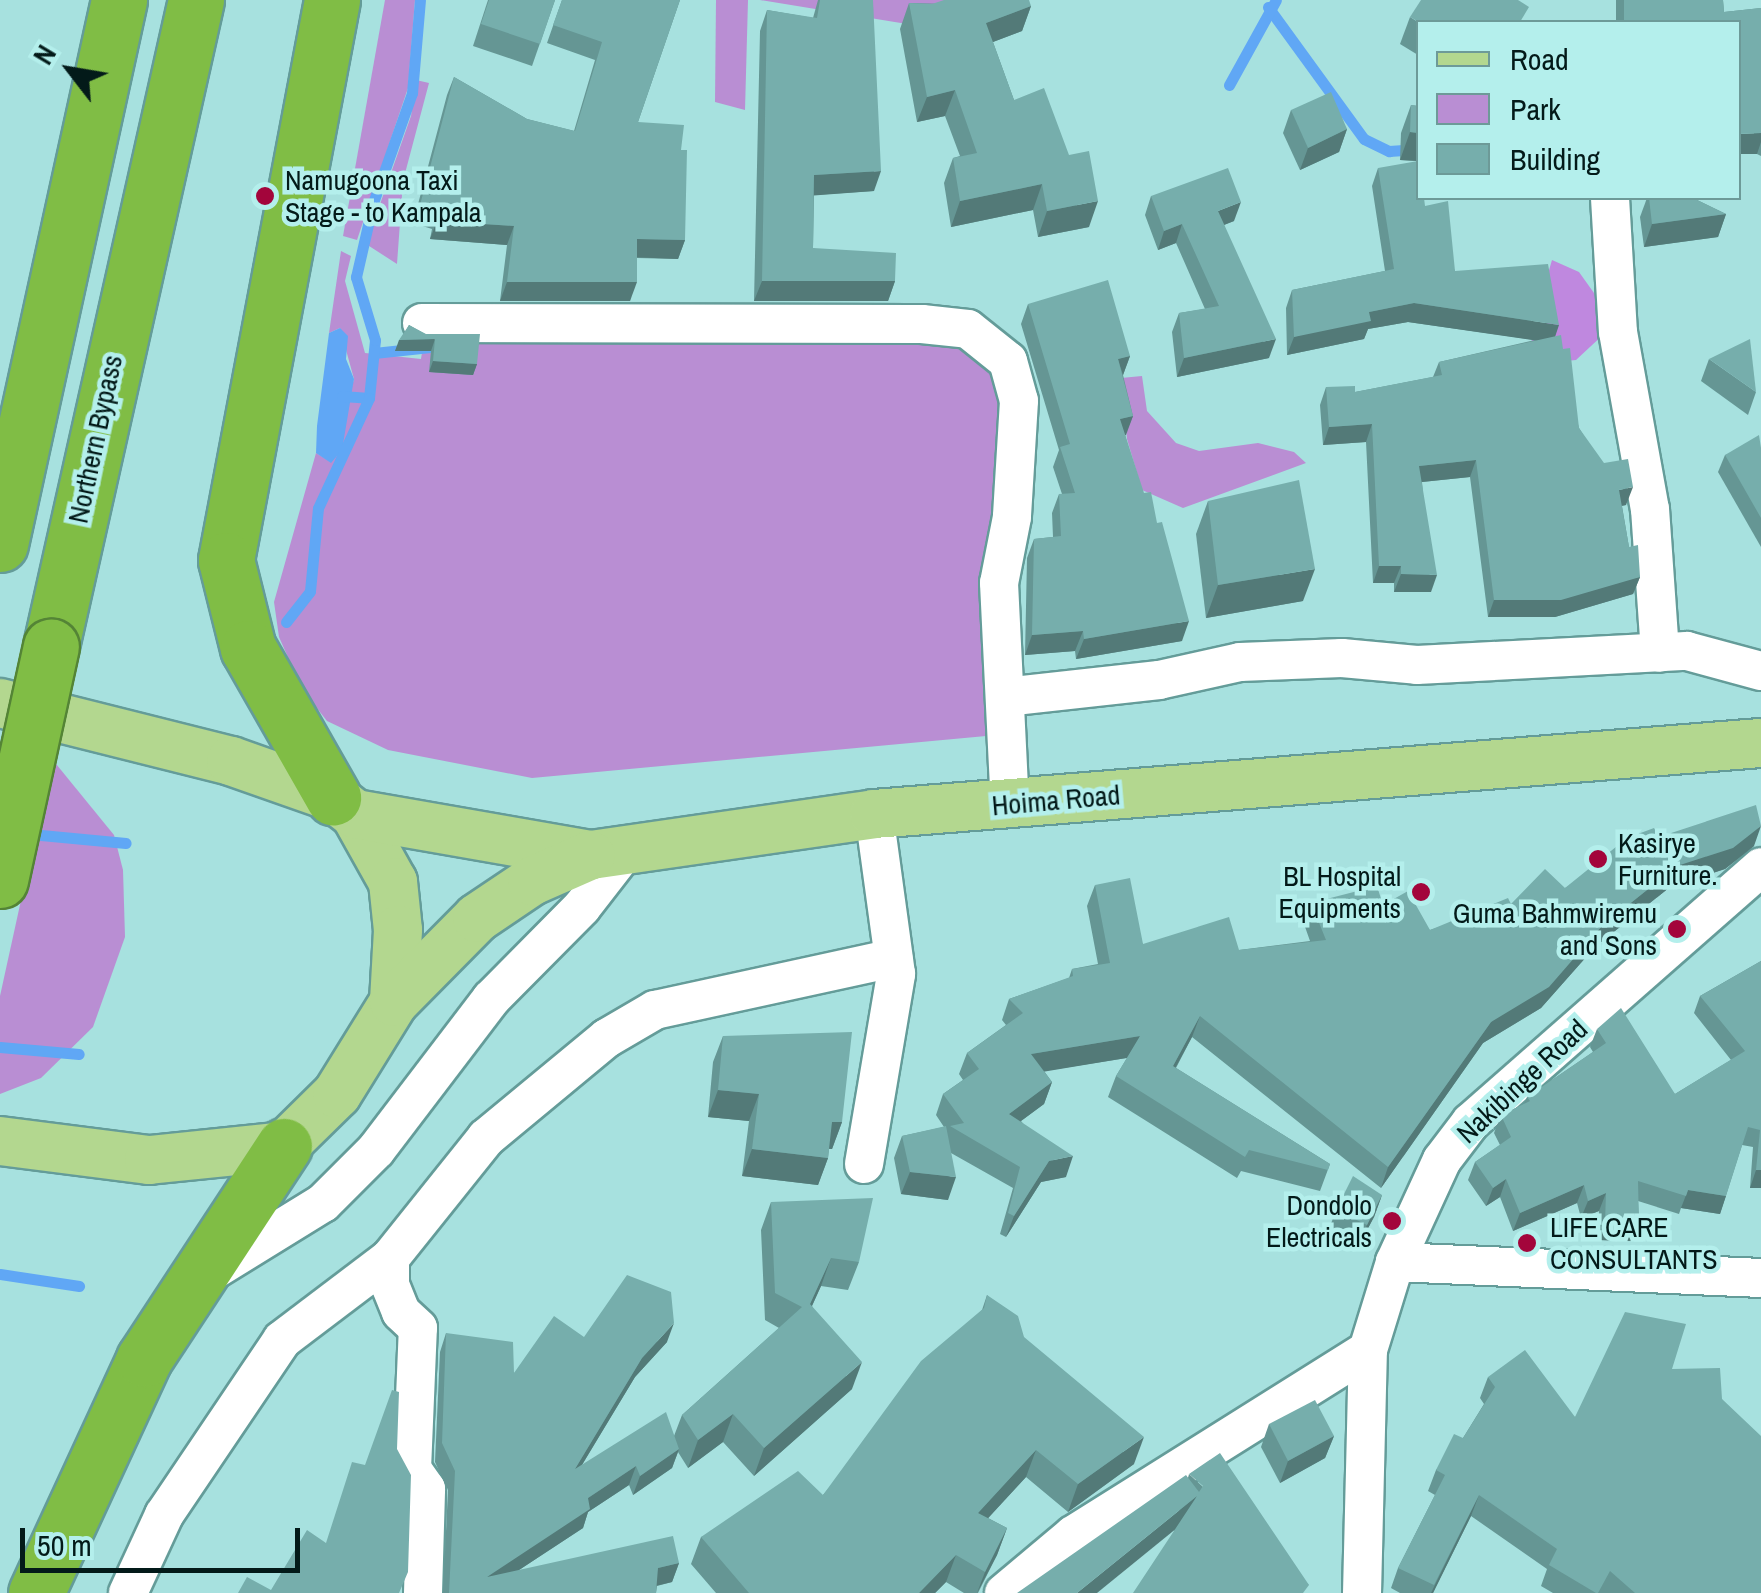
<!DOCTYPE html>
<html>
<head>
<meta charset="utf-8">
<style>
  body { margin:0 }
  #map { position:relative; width:1761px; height:1593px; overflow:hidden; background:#a7e1df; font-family:"Archivo Narrow",sans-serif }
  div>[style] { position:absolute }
  .green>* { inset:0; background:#b98ed3 }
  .forest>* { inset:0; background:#bf88df }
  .water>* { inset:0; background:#60a7f5 }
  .stream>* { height:11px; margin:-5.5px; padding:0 5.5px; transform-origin:5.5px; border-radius:5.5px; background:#60a7f5 }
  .roads { filter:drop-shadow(2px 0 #649c99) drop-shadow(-2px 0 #649c99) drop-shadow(0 2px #649c99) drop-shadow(0 -2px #649c99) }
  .minor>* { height:38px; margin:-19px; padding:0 19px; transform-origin:19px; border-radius:19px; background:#fff }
  .major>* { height:48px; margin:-24px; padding:0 24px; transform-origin:24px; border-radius:24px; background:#b3d78f }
  .highway>* { height:55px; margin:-27.5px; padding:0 27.5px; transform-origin:27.5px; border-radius:27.5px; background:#80bd45 }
  .bridges { filter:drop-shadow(2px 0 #548436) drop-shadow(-2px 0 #548436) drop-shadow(0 2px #548436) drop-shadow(0 -2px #548436) }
  .highway-bridge>* { height:55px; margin:-27.5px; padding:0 27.5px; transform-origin:27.5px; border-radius:27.5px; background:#80bd45 }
  .wall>* { inset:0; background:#659694 }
  .shaded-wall>* { inset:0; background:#537a78 }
  .building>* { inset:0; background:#76aeac }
  .dots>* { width:28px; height:28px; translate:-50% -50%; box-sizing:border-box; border:5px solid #b4efec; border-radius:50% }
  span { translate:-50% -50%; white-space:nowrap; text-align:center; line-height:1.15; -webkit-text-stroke:9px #b4efec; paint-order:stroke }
  .poi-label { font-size:28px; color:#031a19 }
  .left { translate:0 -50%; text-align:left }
  .right { translate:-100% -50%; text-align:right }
  .street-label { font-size:28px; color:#031a19 }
  .legend { position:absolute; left:1416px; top:20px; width:325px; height:180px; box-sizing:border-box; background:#b4efec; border:2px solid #6d9a98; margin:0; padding:12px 18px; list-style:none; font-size:30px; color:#031a19 }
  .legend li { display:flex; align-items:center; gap:20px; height:50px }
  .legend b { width:50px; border:2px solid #6d9a98 }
  .north { position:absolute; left:20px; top:20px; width:100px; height:100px; -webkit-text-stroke:8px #b4efec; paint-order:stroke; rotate:301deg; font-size:28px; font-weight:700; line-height:40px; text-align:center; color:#031a19 }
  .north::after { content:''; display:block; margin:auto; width:35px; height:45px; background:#031a19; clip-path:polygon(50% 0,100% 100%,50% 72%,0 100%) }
  .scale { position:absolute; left:20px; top:1528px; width:280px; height:45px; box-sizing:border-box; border:5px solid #031a19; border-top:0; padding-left:12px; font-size:30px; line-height:35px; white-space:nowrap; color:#031a19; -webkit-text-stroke:8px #b4efec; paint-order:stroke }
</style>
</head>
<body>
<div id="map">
  <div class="green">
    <i style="clip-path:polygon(385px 0,415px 0,408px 88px,357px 240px,343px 236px)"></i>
    <i style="clip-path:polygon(716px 0,748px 0,745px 110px,715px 102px)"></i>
    <i style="clip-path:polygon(760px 0,997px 0,913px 25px)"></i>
    <i style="clip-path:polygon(416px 80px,429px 83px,403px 181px,397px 264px,366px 244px,411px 116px)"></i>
    <i style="clip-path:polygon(341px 251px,351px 256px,345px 281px,365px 353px,421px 359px,425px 332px,955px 337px,1006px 380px,986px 736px,532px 778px,388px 750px,327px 721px,302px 689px,279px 637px,274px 602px,316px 453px,331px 462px,354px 379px,340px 328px,329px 333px)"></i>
    <i style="clip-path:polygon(1142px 376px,1147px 411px,1176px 443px,1199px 451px,1258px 443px,1294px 452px,1306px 463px,1183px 508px,1142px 490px,1127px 439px,1121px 378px)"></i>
    <i style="clip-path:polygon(52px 759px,114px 835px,123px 870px,125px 937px,93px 1027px,41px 1078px,0 1094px,0 996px)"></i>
  </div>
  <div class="forest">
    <i style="clip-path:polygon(1552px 260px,1579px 272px,1599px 300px,1605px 333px,1576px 360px,1535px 364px,1527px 346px,1546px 324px,1539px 304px)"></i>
  </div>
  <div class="water">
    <i style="clip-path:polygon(340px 328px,348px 336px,346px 359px,354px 379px,342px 450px,331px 463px,316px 453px,317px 426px,329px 333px)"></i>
  </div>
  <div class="stream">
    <i style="left:1268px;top:7px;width:163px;rotate:54deg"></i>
    <i style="left:1364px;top:139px;width:28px;rotate:26deg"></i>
    <i style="left:1389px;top:151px;width:29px;rotate:-4deg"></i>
    <i style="left:1229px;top:85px;width:97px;rotate:-61.1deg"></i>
    <i style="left:374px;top:353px;width:66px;rotate:-6.1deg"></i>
    <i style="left:342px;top:396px;width:27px;rotate:4deg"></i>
    <i style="left:369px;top:398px;width:58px;rotate:-84.1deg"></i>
    <i style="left:375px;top:340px;width:66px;rotate:-106.8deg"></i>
    <i style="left:356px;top:277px;width:76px;rotate:-77.1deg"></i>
    <i style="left:373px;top:203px;width:117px;rotate:-70.5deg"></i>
    <i style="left:412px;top:93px;width:93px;rotate:-85.1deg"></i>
    <i style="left:286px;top:622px;width:39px;rotate:-52deg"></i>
    <i style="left:310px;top:591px;width:83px;rotate:-84.5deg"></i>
    <i style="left:318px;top:508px;width:121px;rotate:-65.1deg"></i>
    <i style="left:41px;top:835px;width:85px;rotate:5.4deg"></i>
    <i style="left:0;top:1047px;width:79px;rotate:5.1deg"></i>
    <i style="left:0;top:1274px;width:80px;rotate:8.6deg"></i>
  </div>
  <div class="roads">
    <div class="minor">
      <i style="left:1610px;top:198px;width:134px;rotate:86.6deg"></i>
      <i style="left:1618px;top:332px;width:180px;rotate:79.8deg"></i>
      <i style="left:1650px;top:509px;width:144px;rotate:86deg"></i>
      <i style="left:422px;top:323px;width:500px;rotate:0.11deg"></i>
      <i style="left:922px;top:324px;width:46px;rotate:6.2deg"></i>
      <i style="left:968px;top:329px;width:51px;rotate:38.7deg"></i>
      <i style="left:1008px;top:361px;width:41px;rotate:74.6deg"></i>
      <i style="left:1019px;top:401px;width:116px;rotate:93.5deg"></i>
      <i style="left:1012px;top:517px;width:67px;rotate:101.1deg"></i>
      <i style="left:999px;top:583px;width:221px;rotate:87.2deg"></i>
      <i style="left:1005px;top:697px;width:155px;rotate:-6.3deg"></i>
      <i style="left:1159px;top:680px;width:83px;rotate:-12.5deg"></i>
      <i style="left:1240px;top:662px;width:102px;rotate:-2.2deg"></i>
      <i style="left:1342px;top:658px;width:75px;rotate:5.3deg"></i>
      <i style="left:1417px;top:665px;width:270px;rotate:-3deg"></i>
      <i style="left:1687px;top:651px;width:77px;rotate:15.1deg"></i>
      <i style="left:864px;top:1164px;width:193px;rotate:-80.4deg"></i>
      <i style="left:896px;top:974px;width:162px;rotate:-97.8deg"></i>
      <i style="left:1395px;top:1262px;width:366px;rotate:2.5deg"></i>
      <i style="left:214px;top:1270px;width:128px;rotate:-31.6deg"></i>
      <i style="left:323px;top:1203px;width:75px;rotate:-45deg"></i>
      <i style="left:376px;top:1150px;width:190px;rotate:-52.7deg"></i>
      <i style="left:491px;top:999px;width:129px;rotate:-45.3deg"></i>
      <i style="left:582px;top:907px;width:72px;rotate:-52.3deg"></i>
      <i style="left:128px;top:1593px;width:86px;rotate:-65.2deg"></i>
      <i style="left:164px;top:1515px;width:211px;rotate:-56deg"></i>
      <i style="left:282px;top:1340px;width:136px;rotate:-37.2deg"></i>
      <i style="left:423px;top:1593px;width:104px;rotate:-88.3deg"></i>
      <i style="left:426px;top:1489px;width:24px;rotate:-125deg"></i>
      <i style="left:412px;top:1469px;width:141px;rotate:-87.6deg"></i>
      <i style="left:418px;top:1328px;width:23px;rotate:-137deg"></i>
      <i style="left:401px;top:1312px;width:29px;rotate:-112deg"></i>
      <i style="left:390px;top:1285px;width:27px;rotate:-90deg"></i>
      <i style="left:390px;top:1258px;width:154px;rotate:-51.3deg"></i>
      <i style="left:486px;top:1138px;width:157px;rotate:-39.6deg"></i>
      <i style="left:607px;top:1038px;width:56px;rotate:-30.3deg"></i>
      <i style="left:655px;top:1010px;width:244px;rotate:-12.3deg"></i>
      <i style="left:1004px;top:1593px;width:90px;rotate:-40deg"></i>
      <i style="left:1073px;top:1535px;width:348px;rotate:-32.1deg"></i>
      <i style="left:1362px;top:1593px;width:243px;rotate:-88.6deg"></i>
      <i style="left:1368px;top:1350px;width:92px;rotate:-72.9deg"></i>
      <i style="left:1395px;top:1262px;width:112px;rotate:-65.3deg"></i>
      <i style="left:1442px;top:1160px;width:48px;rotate:-52.7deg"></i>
      <i style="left:1471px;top:1122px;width:386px;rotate:-41.3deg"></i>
    </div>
    <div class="major">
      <i style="left:0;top:703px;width:238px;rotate:14.1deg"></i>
      <i style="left:231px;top:761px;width:108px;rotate:19.4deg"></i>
      <i style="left:333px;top:797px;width:28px;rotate:38deg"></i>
      <i style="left:355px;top:814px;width:78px;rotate:60.8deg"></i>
      <i style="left:393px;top:882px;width:48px;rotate:84.1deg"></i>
      <i style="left:398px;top:930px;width:72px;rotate:93.2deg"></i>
      <i style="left:355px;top:814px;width:240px;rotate:9.9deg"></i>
      <i style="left:591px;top:855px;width:286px;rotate:-8.2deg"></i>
      <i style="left:874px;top:814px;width:890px;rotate:-4.58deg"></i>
      <i style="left:0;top:1141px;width:150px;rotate:7.3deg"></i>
      <i style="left:149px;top:1160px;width:136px;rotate:-5.9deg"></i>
      <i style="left:284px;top:1146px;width:74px;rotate:-44.5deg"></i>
      <i style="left:337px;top:1094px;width:108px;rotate:-58.2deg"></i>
      <i style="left:394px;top:1002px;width:118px;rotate:-45.3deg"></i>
      <i style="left:477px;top:918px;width:66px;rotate:-33.9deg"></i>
      <i style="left:532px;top:881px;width:64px;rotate:-23.8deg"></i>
    </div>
    <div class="highway">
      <i style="left:332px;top:0;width:570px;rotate:100.72deg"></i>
      <i style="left:226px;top:560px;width:91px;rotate:76deg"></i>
      <i style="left:248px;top:648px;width:172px;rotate:60.3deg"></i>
      <i style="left:0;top:544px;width:557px;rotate:-77.66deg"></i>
      <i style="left:51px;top:646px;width:662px;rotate:-77.35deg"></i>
      <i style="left:36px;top:1593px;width:258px;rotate:-65.2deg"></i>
      <i style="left:144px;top:1359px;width:255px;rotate:-56.7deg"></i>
    </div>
  </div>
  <div class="bridges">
    <div class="highway-bridge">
      <i style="left:0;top:880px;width:239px;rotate:-77.7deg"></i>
    </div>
  </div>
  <div class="wall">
    <i style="clip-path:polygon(488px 0,555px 0,532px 66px,473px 46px)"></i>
    <i style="clip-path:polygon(562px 0,680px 0,638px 122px,681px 150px,685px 240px,678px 259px,637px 258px,630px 301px,500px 301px,507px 245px,430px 239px,432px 229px,413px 223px,447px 95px,454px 77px,527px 119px,574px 131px,595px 60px,547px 43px)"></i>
    <i style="clip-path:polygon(818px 0,873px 0,874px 191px,814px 195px,813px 248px,895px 281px,888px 301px,754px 301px,760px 31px,767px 10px,813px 18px)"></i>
    <i style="clip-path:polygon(1616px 0,1723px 0,1724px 12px,1761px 8px,1761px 156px,1757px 154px,1738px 22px,1616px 22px)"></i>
    <i style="clip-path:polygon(909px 3px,1031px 6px,1022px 31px,993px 42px,1014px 100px,1089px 227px,1038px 237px,1033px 210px,951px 227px,944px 183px,953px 158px,960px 156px,945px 116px,917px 122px,900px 29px)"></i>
    <i style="clip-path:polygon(1410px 17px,1418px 22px,1418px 55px,1400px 44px)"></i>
    <i style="clip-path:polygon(1411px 105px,1418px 106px,1418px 161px,1400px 160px,1401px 133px)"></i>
    <i style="clip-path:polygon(1291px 110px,1347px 129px,1339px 152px,1300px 170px,1283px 133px)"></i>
    <i style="clip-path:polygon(1378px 168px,1425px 206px,1455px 271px,1555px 336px,1579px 428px,1626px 505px,1622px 506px,1629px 547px,1640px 577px,1633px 594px,1555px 617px,1488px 617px,1470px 477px,1422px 482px,1431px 592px,1394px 592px,1394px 583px,1373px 583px,1366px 442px,1323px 445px,1320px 405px,1326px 387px,1355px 392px,1433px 377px,1439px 362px,1535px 340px,1408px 322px,1368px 329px,1364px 339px,1287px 355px,1286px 308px,1292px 290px,1385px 271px,1372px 186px)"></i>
    <i style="clip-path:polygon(1151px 196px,1234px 221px,1224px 225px,1269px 358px,1177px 377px,1172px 332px,1179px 313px,1205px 309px,1176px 243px,1158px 250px,1145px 215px)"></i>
    <i style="clip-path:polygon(1647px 198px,1693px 198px,1726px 214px,1718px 237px,1644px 247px,1640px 217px)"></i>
    <i style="clip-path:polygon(1028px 304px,1130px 356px,1123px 375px,1133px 416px,1125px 435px,1182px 641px,1076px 659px,1075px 651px,1025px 655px,1027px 558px,1034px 539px,1053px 537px,1052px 513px,1059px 494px,1062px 494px,1053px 467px,1059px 450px,1021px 324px)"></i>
    <i style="clip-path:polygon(409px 325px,477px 364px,473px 375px,429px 372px,431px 351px,395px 351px)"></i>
    <i style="clip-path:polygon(1709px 359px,1756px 392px,1748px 415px,1701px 381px)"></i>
    <i style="clip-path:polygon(1761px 448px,1761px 547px,1718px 472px,1725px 455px)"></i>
    <i style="clip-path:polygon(1208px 501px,1303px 601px,1206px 618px,1196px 534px)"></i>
    <i style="clip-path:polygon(1659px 837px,1754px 846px,1725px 869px,1670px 887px,1595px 947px,1541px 1008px,1483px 1043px,1381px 1188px,1192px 1037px,1176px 1068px,1330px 1164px,1320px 1191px,1241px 1171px,1237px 1178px,1108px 1097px,1116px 1076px,1127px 1058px,1044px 1071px,1052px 1082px,1044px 1104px,1021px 1121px,1066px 1177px,1041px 1182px,1006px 1237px,1000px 1234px,1013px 1188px,951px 1153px,948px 1200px,901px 1194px,894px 1158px,902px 1136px,944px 1127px,936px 1115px,943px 1094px,963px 1080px,959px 1074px,967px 1053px,1006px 1025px,1002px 1020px,1009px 999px,1069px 978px,1072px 969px,1098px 964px,1087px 906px,1095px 885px,1143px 944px,1239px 950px,1310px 941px,1304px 924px,1311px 903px,1383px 905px,1430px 930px,1511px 904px,1565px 888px)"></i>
    <i style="clip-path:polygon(1761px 961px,1761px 1188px,1750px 1188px,1753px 1147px,1742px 1145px,1720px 1214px,1681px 1208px,1679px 1214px,1638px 1201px,1639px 1223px,1632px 1241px,1598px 1240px,1599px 1211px,1581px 1218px,1577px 1203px,1513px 1231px,1500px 1197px,1486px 1206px,1468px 1180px,1475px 1162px,1500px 1145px,1494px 1133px,1501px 1115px,1524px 1104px,1527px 1097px,1593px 1052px,1590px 1047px,1597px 1029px,1675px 1094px,1731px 1060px,1694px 1013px,1700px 996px)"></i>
    <i style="clip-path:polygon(723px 1036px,842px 1122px,832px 1149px,829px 1149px,828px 1158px,818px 1185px,742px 1176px,749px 1121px,708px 1117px,713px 1062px)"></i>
    <i style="clip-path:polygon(1382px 1195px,1374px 1217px,1358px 1247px,1328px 1232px,1336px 1210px)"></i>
    <i style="clip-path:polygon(771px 1202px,859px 1262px,848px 1290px,821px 1286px,812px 1306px,852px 1389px,754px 1476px,723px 1442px,688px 1468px,678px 1452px,672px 1468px,633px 1495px,629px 1485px,588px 1512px,583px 1528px,519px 1570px,679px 1563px,672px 1582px,657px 1586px,656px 1593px,443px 1593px,448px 1490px,435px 1462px,440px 1352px,446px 1333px,514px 1373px,584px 1337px,667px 1342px,635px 1377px,582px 1465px,674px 1436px,682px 1415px,779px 1328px,765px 1320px,761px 1230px)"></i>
    <i style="clip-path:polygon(987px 1295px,1134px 1464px,1068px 1512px,1026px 1477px,988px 1518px,1007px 1528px,997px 1555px,978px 1593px,964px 1593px,946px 1582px,935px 1593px,716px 1593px,691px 1564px,701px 1537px,823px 1495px,982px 1310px)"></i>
    <i style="clip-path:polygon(1672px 1369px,1722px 1399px,1761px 1593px,1553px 1593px,1541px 1586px,1547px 1569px,1471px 1516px,1433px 1593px,1400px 1593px,1391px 1588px,1398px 1568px,1435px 1495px,1428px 1491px,1436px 1470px,1463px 1438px,1484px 1404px,1480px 1398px,1488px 1377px,1575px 1417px)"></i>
    <i style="clip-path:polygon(1269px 1424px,1334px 1436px,1325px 1458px,1280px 1483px,1261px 1447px)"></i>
    <i style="clip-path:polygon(1189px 1474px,1309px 1585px,1174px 1531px)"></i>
  </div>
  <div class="shaded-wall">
    <i style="clip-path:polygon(1031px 6px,1022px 31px,977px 48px,986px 23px)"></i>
    <i style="clip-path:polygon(955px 90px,945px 116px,917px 122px,927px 97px)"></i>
    <i style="clip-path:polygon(1347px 129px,1339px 152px,1300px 170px,1308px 148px)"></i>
    <i style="clip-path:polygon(1410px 132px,1418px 133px,1418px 161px,1400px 160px)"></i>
    <i style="clip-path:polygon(1761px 133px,1761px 142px,1757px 154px,1738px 154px,1738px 134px)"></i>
    <i style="clip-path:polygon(881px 171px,874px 191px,807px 196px,814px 175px)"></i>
    <i style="clip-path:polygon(1042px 184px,1033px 210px,951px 227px,960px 201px)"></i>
    <i style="clip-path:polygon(1098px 201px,1089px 227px,1038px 237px,1047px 211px)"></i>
    <i style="clip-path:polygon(1241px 202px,1234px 221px,1211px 230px,1218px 211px)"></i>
    <i style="clip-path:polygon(1726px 214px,1718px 237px,1644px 247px,1652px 224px)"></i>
    <i style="clip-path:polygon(437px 221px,514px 226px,507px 245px,430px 239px)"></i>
    <i style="clip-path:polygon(1182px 224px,1176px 243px,1158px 250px,1164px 231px)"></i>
    <i style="clip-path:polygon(637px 239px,685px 240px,678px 259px,630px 257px)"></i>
    <i style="clip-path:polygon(762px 281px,895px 281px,888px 301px,754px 301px)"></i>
    <i style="clip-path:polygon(507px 282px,637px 282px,630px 301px,500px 301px)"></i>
    <i style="clip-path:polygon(1414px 303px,1559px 325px,1553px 343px,1408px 322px,1368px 329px,1364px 339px,1287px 355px,1294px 337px,1369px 312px)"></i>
    <i style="clip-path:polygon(435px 339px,431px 351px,395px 351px,399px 340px)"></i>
    <i style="clip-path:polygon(1276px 339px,1269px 358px,1177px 377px,1184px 358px)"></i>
    <i style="clip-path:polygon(1130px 356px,1123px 375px,1118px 359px)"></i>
    <i style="clip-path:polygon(433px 361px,477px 364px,473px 375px,429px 372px)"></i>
    <i style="clip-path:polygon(1133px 416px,1126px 435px,1113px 439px,1120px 419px)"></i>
    <i style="clip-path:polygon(1372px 424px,1366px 442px,1323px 445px,1329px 427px)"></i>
    <i style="clip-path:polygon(1476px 460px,1470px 477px,1412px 483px,1419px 466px)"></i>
    <i style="clip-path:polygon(1633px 487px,1626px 505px,1613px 507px,1619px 490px)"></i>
    <i style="clip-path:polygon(1379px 566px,1401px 566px,1394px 583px,1373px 583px)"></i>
    <i style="clip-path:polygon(1315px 569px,1303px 601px,1206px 618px,1218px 585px)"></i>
    <i style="clip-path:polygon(1401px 574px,1437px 575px,1431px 592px,1394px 592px)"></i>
    <i style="clip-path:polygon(1640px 577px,1633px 594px,1555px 617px,1488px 617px,1494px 600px)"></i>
    <i style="clip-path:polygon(1189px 621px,1182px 641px,1076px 659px,1084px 639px)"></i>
    <i style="clip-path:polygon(1083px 631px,1075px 651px,1025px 655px,1032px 635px)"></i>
    <i style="clip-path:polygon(1761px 826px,1754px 846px,1725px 869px,1670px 887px,1595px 947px,1541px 1008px,1483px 1043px,1381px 1188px,1388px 1167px,1491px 1022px,1602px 926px,1677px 866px)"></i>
    <i style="clip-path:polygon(1200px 1016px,1192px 1037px,1165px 1087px,1173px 1066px)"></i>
    <i style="clip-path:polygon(1140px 1036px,1132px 1057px,1024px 1075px,1031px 1054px)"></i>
    <i style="clip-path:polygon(1052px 1082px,1044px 1104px,1002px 1135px,1009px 1114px)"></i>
    <i style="clip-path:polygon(718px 1090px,759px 1094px,749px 1121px,708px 1117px)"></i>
    <i style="clip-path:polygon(832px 1122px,842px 1122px,832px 1149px,823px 1148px)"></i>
    <i style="clip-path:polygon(752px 1149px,828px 1158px,818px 1185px,742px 1176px)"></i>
    <i style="clip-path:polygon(1073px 1156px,1066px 1177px,1041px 1182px,1006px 1237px,1014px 1216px,1049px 1161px)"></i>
    <i style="clip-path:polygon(1756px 1170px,1761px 1170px,1761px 1188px,1750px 1188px)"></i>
    <i style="clip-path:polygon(910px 1172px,956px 1177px,948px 1200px,901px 1194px)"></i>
    <i style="clip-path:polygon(1506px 1179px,1500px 1197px,1486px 1206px,1493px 1188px)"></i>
    <i style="clip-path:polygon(1584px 1185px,1577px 1203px,1513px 1231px,1520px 1213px)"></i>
    <i style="clip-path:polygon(1688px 1190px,1726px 1196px,1720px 1214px,1681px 1208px)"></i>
    <i style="clip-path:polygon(1606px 1193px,1599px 1211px,1581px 1218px,1588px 1201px)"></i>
    <i style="clip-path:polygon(1382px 1195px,1374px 1217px,1358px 1247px,1367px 1225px)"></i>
    <i style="clip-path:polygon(1605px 1222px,1639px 1223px,1632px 1241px,1598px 1240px)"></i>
    <i style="clip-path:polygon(831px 1258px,821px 1286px,800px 1332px,810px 1304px)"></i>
    <i style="clip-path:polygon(674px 1323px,667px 1342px,635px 1377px,568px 1488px,575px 1469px,642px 1358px)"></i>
    <i style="clip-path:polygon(862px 1362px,852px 1389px,754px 1476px,764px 1448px)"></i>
    <i style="clip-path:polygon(733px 1414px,723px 1442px,688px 1468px,698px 1440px)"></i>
    <i style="clip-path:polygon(1334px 1436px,1325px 1458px,1280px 1483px,1288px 1461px)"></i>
    <i style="clip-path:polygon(1144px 1437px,1134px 1464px,1068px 1512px,1078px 1484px)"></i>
    <i style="clip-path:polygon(679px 1449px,672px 1468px,633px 1495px,640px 1476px)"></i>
    <i style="clip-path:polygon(1036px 1450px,1026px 1477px,968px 1540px,978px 1513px)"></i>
    <i style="clip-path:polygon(636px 1466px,629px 1485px,588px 1512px,583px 1528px,484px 1593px,487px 1577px,588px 1498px)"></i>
    <i style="clip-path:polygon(1479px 1495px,1471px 1516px,1433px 1593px,1431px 1593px)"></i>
    <i style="clip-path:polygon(1197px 1496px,1188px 1519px,1097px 1593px,1077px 1593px)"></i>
    <i style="clip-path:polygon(1007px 1528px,997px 1555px,977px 1593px,985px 1572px)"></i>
    <i style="clip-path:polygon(956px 1555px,946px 1582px,935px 1593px,919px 1593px)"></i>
    <i style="clip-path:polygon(679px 1563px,672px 1582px,651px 1587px,658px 1568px)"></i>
  </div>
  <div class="building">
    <i style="clip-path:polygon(489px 0,555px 0,540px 44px,481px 24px)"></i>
    <i style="clip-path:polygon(562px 0,680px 0,638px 122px,684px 125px,681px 150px,687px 150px,685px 240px,637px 239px,637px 282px,507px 282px,514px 226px,437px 221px,439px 211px,420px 205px,454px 77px,527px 119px,575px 131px,602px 42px,553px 25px)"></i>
    <i style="clip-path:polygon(820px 0,873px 0,881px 171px,814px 175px,813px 248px,896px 253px,895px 281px,762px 281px,767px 10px,817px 18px)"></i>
    <i style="clip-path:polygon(944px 0,1029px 0,1031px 6px,986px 23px,1014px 100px,1044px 88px,1069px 155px,1089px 151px,1098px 201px,1047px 211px,1042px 184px,960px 201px,953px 158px,977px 153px,955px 90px,927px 97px,909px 3px,932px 4px)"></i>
    <i style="clip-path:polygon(1421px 0,1518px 0,1529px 7px,1520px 22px,1419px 22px,1410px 17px)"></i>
    <i style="clip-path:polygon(1624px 0,1723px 0,1724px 12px,1761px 8px,1761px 133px,1738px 134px,1738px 22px,1624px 22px)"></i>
    <i style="clip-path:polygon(1331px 92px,1347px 129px,1308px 148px,1291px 110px)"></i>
    <i style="clip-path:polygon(1411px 105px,1418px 106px,1418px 133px,1410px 132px)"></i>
    <i style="clip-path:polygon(1418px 161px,1418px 198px,1424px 198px,1425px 206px,1448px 201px,1455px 271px,1548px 264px,1559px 325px,1414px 303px,1369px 312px,1371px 321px,1294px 337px,1292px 290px,1394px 269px,1378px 168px)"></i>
    <i style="clip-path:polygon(1228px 168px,1241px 202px,1218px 211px,1276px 339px,1184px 358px,1179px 313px,1219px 306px,1182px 224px,1164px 231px,1151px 196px)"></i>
    <i style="clip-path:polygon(1649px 198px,1693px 198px,1726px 214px,1652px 224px)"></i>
    <i style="clip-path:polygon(1108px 280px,1130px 356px,1118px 359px,1133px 416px,1120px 419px,1144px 493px,1151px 492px,1157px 523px,1162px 522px,1189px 621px,1084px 639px,1083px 631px,1032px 635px,1034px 539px,1061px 536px,1059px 494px,1075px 493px,1060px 447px,1070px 444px,1028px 304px)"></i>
    <i style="clip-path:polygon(409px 325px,426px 334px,480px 334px,477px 364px,433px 361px,435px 339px,399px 340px)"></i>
    <i style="clip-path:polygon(1561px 335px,1563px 349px,1570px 348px,1579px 428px,1604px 463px,1628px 459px,1633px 487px,1619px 490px,1629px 547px,1638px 545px,1640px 577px,1561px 600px,1494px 600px,1476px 460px,1419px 466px,1437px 575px,1401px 574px,1401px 566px,1379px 566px,1372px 424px,1329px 427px,1326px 387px,1355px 386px,1355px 392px,1442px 375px,1439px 362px)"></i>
    <i style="clip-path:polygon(1750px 339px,1756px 392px,1709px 359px)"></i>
    <i style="clip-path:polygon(1759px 435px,1761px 448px,1761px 518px,1725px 455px)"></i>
    <i style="clip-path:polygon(1299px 480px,1315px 569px,1218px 585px,1208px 501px)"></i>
    <i style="clip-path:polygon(1756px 805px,1761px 826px,1733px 848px,1677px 866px,1602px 926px,1549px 987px,1491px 1022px,1388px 1167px,1200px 1016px,1173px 1066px,1330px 1164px,1328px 1170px,1249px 1150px,1245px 1157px,1116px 1076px,1140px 1036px,1031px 1054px,1052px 1082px,1009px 1114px,1073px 1156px,1049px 1161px,1014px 1216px,1008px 1213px,1020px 1167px,950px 1126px,964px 1123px,943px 1094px,979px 1069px,967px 1053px,1023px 1013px,1009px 999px,1073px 976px,1072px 969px,1110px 963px,1095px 885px,1130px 878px,1143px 944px,1229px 917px,1239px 950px,1326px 940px,1311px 903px,1377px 886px,1383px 905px,1408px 891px,1430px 930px,1508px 898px,1511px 904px,1545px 869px,1565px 888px,1627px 838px,1654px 828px,1659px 837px)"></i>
    <i style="clip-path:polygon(1761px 961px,1761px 1170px,1756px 1170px,1760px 1130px,1748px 1127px,1726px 1196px,1688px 1190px,1686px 1196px,1638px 1181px,1639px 1223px,1605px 1222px,1606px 1193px,1588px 1201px,1584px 1185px,1520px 1213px,1506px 1179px,1493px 1188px,1475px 1162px,1511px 1137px,1501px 1115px,1530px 1101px,1527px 1097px,1606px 1043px,1597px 1029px,1621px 1008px,1675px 1094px,1745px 1051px,1700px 996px)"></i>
    <i style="clip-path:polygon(852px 1032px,842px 1122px,832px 1122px,828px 1158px,752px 1149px,759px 1094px,718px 1090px,723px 1036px)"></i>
    <i style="clip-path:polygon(946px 1126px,956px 1177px,910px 1172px,902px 1136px)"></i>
    <i style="clip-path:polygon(1353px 1176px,1382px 1195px,1367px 1225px,1336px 1210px)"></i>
    <i style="clip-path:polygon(873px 1198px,859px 1262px,831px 1258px,810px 1304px,862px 1362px,764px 1448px,733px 1414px,698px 1440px,682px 1415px,802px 1307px,775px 1293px,771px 1202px)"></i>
    <i style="clip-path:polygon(627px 1275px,671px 1292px,674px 1323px,642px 1358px,575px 1469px,666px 1412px,679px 1449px,640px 1476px,636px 1466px,588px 1498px,590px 1509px,487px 1577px,673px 1536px,679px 1563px,658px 1568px,656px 1593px,449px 1593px,455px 1471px,442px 1443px,446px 1333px,513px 1342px,514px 1373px,554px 1316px,584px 1337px)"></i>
    <i style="clip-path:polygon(987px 1295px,1018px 1316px,1024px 1337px,1144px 1437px,1078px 1484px,1036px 1450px,978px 1513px,1007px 1528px,985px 1572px,956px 1555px,919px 1593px,749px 1593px,701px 1537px,798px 1471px,823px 1495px,921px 1361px,984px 1308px)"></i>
    <i style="clip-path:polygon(1625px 1312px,1686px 1324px,1672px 1369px,1720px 1368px,1722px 1399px,1761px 1436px,1761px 1593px,1635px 1593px,1610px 1571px,1598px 1593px,1596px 1593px,1549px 1565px,1557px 1549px,1479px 1495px,1434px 1585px,1398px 1568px,1445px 1475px,1436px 1470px,1454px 1434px,1463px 1438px,1495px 1387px,1488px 1377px,1525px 1350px,1575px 1417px)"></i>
    <i style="clip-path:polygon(392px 1390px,399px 1392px,397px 1449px,411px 1475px,408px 1572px,399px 1593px,238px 1593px,247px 1577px,271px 1590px,307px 1530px,326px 1543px,352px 1462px,365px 1465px)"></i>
    <i style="clip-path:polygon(1315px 1400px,1334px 1436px,1288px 1461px,1269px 1424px)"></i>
    <i style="clip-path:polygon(1220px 1453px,1309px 1585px,1303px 1593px,1133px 1593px,1197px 1496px,1077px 1593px,1017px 1593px,1186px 1475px,1199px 1492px,1203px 1486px,1189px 1474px)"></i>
  </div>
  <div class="dots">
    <i style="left:265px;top:196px;background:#a3053b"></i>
    <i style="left:1598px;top:859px;background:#a3053b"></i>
    <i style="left:1421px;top:892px;background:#a3053b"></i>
    <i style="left:1677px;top:929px;background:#a3053b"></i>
    <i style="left:1392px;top:1221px;background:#a3053b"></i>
    <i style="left:1527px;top:1243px;background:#a3053b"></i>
  </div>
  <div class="poi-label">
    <span class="left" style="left:285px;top:196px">Namugoona Taxi<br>Stage - to Kampala</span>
    <span class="left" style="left:1618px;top:859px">Kasirye<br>Furniture.</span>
    <span class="right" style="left:1401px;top:892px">BL Hospital<br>Equipments</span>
    <span class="right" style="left:1657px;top:929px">Guma Bahmwiremu<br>and Sons</span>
    <span class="right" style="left:1372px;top:1221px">Dondolo<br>Electricals</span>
    <span class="left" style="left:1550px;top:1243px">LIFE CARE<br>CONSULTANTS</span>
  </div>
  <div class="street-label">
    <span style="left:95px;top:439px;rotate:-78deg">Northern Bypass</span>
    <span style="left:1056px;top:800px;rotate:-5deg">Hoima Road</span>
    <span style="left:1522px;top:1081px;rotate:-43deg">Nakibinge Road</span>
  </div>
  <ul class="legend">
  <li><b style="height:12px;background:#b3d78f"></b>Road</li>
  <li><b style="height:28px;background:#b98ed3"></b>Park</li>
  <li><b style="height:28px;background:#76aeac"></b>Building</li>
  </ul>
  <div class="north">N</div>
  <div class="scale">50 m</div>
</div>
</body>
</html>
